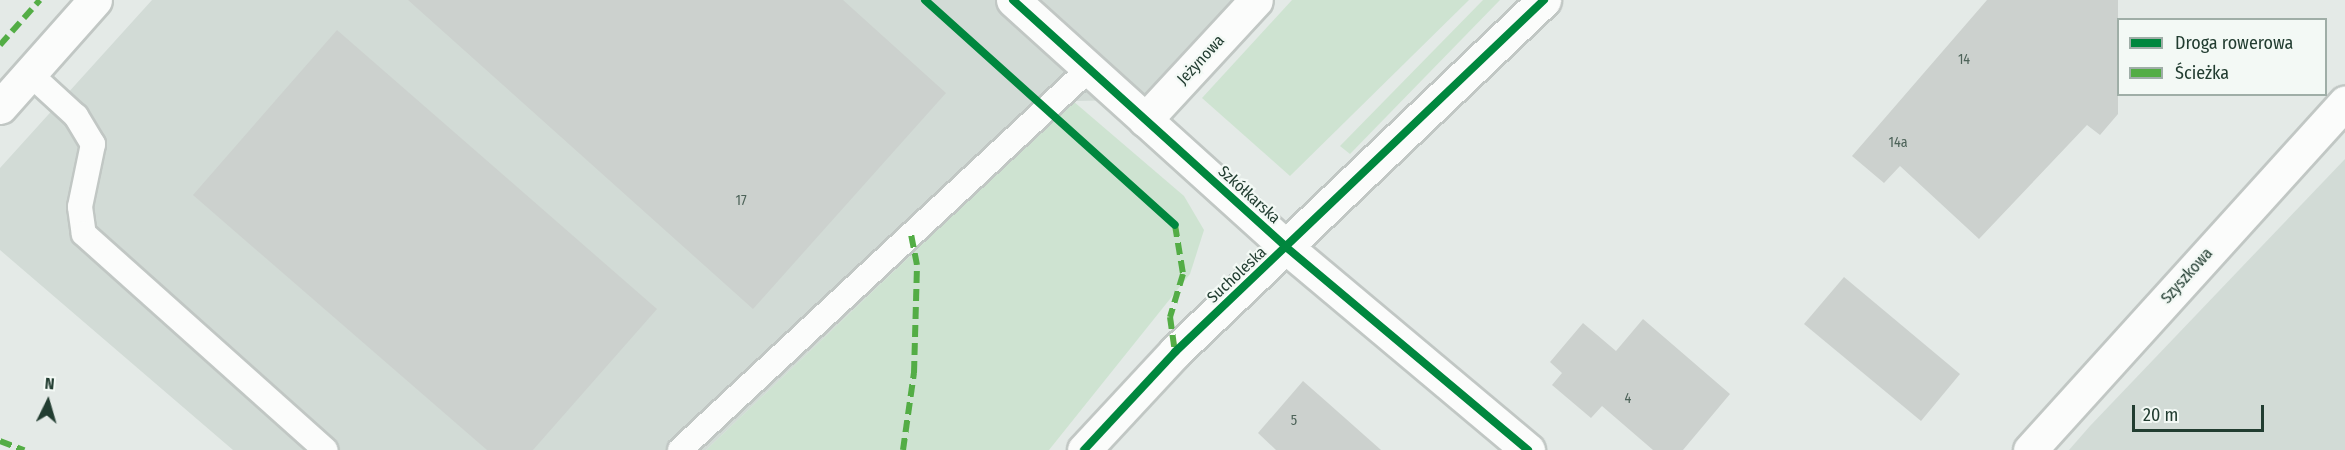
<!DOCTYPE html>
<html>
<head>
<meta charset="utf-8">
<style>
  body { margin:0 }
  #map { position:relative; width:2345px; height:450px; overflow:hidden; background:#e4eae7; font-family:"Fira Sans Condensed",sans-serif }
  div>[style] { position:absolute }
  .built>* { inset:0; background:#d2dbd6 }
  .green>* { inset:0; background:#cee3d1 }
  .building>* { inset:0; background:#ccd1ce }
  .roads { filter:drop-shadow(2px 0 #c1c7c4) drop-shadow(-2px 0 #c1c7c4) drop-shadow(0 2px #c1c7c4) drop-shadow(0 -2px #c1c7c4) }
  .service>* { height:24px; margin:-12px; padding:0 12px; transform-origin:12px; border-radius:12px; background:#fbfcfb }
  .minor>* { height:33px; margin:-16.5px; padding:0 16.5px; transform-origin:16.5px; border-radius:16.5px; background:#fbfcfb }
  .tertiary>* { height:33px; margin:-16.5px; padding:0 16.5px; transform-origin:16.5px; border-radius:16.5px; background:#fbfcfb }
  .quiet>* { height:6px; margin-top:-3px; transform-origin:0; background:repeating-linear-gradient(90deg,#53ad45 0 12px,transparent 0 18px) }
  .cycleway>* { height:8px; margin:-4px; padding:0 4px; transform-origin:4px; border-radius:4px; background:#00873e }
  span { translate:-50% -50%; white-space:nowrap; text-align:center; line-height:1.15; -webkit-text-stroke:4.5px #f3f9f5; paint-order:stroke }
  .number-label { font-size:14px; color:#4d6359 }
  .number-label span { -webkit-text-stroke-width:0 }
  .street-label { font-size:16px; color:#223d31 }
  .legend { position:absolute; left:2117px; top:18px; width:210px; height:78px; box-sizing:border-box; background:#f3f9f5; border:2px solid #9faea7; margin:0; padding:8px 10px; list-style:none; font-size:18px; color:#223d31 }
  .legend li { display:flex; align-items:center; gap:12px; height:30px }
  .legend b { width:30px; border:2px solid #9faea7 }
  .north { position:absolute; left:18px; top:372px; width:60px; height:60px; -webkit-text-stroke:4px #f3f9f5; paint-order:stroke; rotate:5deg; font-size:16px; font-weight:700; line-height:24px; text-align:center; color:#223d31 }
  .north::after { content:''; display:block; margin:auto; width:21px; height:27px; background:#223d31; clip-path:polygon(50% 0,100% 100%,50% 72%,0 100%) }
  .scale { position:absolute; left:2132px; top:405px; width:132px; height:27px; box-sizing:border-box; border:3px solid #223d31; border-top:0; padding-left:8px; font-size:18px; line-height:21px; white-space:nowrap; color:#223d31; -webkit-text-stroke:4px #f3f9f5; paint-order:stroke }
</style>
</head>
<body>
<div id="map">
  <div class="built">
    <i style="clip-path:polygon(152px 0,1273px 0,1189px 99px,1073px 101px,706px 450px,233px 450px,0 250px,0 168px)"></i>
    <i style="clip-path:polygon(2345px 159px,2345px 450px,2069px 450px,2090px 426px)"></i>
  </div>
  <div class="green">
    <i style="clip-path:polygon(1292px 0,1469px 0,1290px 176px,1202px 98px)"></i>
    <i style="clip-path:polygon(1483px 0,1500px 0,1350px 154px,1340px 146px)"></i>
    <i style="clip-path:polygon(1073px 101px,1184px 196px,1204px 230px,1190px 274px,1049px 450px,706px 450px)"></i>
  </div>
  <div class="building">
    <i style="clip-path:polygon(408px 0,843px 0,946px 93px,753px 309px)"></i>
    <i style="clip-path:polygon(1987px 0,2118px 0,2118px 114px,2100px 135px,2087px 125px,1979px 239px,1900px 166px,1884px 183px,1852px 156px)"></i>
    <i style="clip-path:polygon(337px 30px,657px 309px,533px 450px,487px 450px,193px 195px)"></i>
    <i style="clip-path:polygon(1844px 277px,1960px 374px,1921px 421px,1804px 324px)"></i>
    <i style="clip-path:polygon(1643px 319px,1730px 394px,1683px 450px,1653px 450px,1602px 406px,1591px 418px,1552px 385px,1562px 373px,1550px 362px,1583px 323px,1616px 351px)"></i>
    <i style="clip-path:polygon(1303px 381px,1328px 403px,1381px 450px,1276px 450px,1258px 433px)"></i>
  </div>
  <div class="roads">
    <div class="service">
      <i style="left:29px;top:73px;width:64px;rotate:42.5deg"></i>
      <i style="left:76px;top:116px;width:33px;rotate:59deg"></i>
      <i style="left:93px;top:144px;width:64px;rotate:101.7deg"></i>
      <i style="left:80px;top:207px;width:27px;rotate:82deg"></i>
      <i style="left:84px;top:234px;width:324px;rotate:41.8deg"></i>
      <i style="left:680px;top:450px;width:559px;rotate:-42.97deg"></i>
    </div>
    <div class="minor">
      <i style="left:1013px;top:0;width:368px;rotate:42.1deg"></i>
      <i style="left:1286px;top:247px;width:316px;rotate:40deg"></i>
      <i style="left:0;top:107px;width:143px;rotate:-48.4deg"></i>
      <i style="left:1145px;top:120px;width:163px;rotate:-47.2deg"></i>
      <i style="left:2030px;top:450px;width:469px;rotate:-47.8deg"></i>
    </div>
    <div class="tertiary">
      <i style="left:1084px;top:450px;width:134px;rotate:-47.1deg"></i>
      <i style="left:1175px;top:352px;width:510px;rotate:-43.65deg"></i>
    </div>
  </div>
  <div class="quiet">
    <i style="left:0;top:45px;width:60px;rotate:-48.4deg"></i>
    <i style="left:1175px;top:225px;width:50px;rotate:80.7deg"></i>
    <i style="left:1183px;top:274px;width:45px;rotate:106.8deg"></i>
    <i style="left:1170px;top:317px;width:35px;rotate:82deg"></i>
    <i style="left:0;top:441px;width:26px;rotate:21deg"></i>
    <i style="left:903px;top:450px;width:78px;rotate:-81.9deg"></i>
    <i style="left:914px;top:373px;width:108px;rotate:-88.4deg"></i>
    <i style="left:917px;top:265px;width:31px;rotate:-101deg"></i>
  </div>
  <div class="cycleway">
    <i style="left:925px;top:0;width:336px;rotate:42deg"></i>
    <i style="left:1013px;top:0;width:368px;rotate:42.1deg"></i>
    <i style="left:1286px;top:247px;width:316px;rotate:40deg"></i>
    <i style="left:1084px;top:450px;width:134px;rotate:-47.1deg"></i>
    <i style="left:1175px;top:352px;width:510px;rotate:-43.65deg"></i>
  </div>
  <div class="number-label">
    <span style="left:1964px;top:60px">14</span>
    <span style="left:1898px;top:143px">14a</span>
    <span style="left:741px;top:201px">17</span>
    <span style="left:1628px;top:399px">4</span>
    <span style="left:1294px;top:421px">5</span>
  </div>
  <div class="street-label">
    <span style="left:1201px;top:60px;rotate:-47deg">Jeżynowa</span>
    <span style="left:1249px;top:195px;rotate:42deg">Szkółkarska</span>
    <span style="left:1237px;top:275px;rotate:-43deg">Sucholeska</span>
    <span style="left:2187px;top:276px;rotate:-48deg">Szyszkowa</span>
  </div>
  <ul class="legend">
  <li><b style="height:8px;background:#00873e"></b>Droga rowerowa</li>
  <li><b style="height:8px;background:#53ad45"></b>Ścieżka</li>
  </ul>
  <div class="north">N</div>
  <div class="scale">20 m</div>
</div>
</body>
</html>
